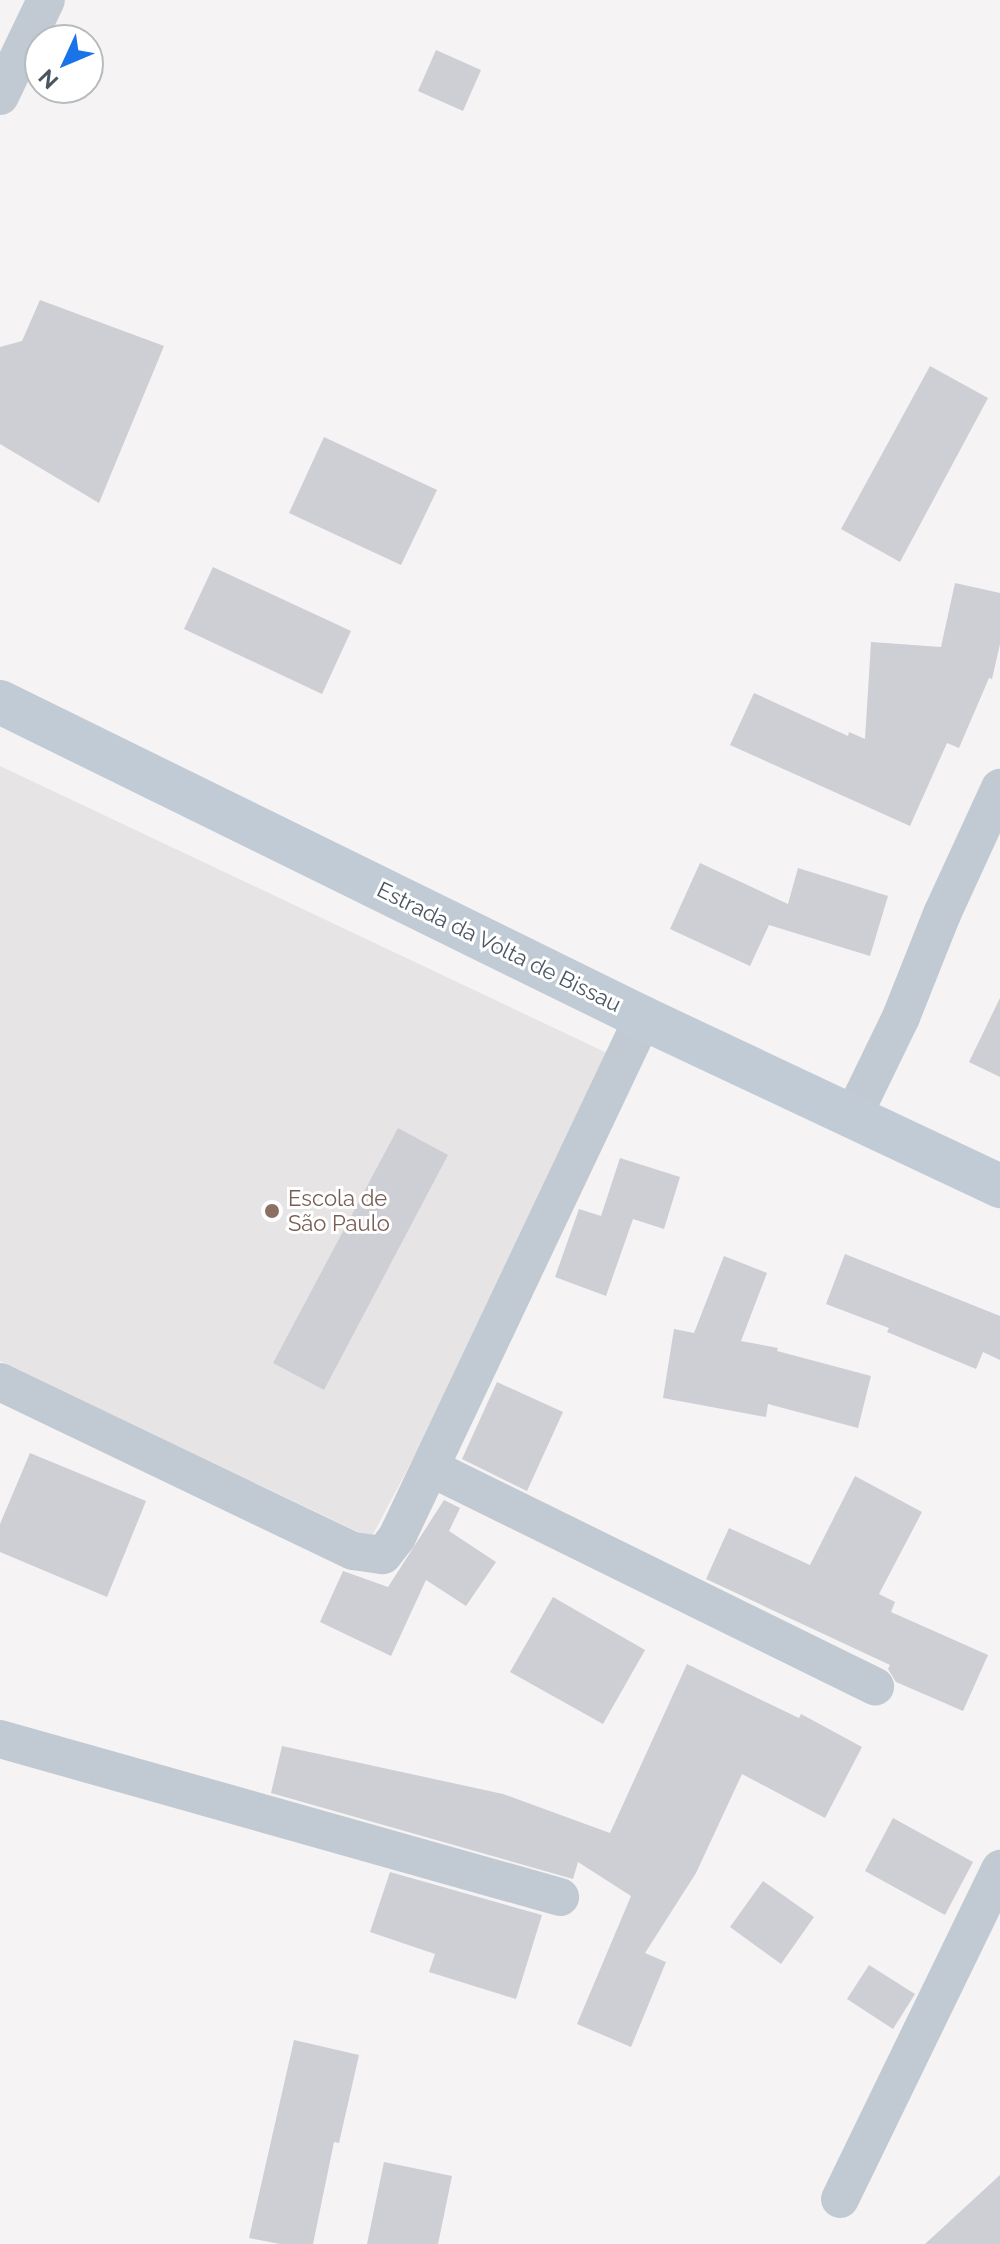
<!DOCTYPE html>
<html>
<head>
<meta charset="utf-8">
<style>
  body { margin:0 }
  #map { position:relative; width:1000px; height:2244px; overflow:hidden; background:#f5f3f3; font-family:Raleway,sans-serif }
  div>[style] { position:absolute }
  .education>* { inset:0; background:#e6e4e5 }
  .building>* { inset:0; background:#cdcfd5 }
  .minor>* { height:38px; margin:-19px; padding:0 19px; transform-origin:19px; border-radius:19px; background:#c1cad2 }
  .secondary>* { height:44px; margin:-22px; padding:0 22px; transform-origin:22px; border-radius:22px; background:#c1cbd6 }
  .dots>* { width:22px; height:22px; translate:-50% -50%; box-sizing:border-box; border:4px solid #fff; border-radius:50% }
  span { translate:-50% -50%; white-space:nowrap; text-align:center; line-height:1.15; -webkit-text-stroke:6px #fff; paint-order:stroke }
  .street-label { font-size:22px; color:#4a5661 }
  .education-label { font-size:22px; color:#785e54 }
  .left { translate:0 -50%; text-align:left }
  .north { position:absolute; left:24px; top:24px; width:80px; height:80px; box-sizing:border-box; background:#fff; border:2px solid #b7bbc0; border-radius:50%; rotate:226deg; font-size:22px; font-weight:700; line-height:32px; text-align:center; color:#4a5661 }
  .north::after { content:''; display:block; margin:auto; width:28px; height:36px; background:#1a73e8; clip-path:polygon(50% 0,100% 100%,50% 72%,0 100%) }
</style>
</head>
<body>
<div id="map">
  <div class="education">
    <i style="clip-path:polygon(0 766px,624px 1061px,371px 1538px,0 1361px)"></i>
  </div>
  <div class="building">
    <i style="clip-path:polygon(436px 50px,481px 70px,463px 111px,418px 91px)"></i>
    <i style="clip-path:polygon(40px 300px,164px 346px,99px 503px,0 444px,0 347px,22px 341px)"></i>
    <i style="clip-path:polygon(930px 366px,988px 398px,900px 562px,841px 529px)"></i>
    <i style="clip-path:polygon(324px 437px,437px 490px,401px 565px,289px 513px)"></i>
    <i style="clip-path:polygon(213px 567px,351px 631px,322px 694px,184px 629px)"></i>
    <i style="clip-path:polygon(955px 583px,1000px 593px,1000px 644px,992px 679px,989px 678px,959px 748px,947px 743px,910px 826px,730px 745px,754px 693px,848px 736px,849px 732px,865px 739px,871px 642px,941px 647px)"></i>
    <i style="clip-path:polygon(700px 863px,788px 904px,798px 868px,888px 896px,870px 956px,769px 925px,750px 966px,670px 929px)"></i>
    <i style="clip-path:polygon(1000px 998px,1000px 1077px,969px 1062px)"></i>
    <i style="clip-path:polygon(398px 1128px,448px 1155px,324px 1390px,273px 1363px)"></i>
    <i style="clip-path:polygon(620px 1158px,680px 1177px,664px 1229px,633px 1219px,606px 1296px,555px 1277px,579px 1209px,601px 1216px)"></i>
    <i style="clip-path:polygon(845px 1254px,1000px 1316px,1000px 1360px,983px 1352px,976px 1369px,887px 1332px,889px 1328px,826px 1304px)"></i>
    <i style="clip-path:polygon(724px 1256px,767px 1273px,741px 1341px,778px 1348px,777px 1351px,871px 1376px,858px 1428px,768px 1404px,766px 1417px,663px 1398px,674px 1329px,694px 1333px)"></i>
    <i style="clip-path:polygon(497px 1382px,563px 1412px,527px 1491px,462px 1459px)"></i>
    <i style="clip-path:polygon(30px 1453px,146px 1501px,107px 1597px,0 1552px,0 1524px)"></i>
    <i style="clip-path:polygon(855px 1476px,922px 1512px,879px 1594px,895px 1602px,891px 1612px,988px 1655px,963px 1711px,896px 1682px,888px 1669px,890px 1665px,706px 1579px,729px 1528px,810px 1565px)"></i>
    <i style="clip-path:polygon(444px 1500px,460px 1508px,449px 1531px,496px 1562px,466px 1606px,426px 1580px,391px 1656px,320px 1622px,343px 1571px,388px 1587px)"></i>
    <i style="clip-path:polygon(553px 1597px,645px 1650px,603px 1724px,510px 1672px)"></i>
    <i style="clip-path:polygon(687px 1664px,799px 1718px,801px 1714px,862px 1747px,825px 1818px,742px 1774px,696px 1873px,645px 1953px,666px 1962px,631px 2047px,577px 2024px,631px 1896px,578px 1862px,573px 1879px,271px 1793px,282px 1746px,503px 1794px,610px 1833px)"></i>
    <i style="clip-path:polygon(893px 1818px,973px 1862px,945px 1915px,865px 1871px)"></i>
    <i style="clip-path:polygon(390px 1872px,542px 1915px,516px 1999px,429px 1972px,435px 1954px,370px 1932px)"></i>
    <i style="clip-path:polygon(763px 1881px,814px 1917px,781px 1964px,730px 1927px)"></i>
    <i style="clip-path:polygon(869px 1965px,915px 1994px,893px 2029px,847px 1999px)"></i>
    <i style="clip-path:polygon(294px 2040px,359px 2055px,339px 2143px,334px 2142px,313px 2244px,280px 2244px,249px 2238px)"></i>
    <i style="clip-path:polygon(384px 2162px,452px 2176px,438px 2244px,367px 2244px)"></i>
    <i style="clip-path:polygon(1000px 2175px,1000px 2244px,925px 2244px)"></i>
  </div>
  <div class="minor">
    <i style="left:0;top:96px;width:106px;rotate:-64.4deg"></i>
    <i style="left:853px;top:1116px;width:110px;rotate:-64.1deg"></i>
    <i style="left:901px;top:1017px;width:111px;rotate:-68.3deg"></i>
    <i style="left:942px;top:914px;width:139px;rotate:-65.3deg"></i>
    <i style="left:0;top:1382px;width:391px;rotate:25.6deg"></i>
    <i style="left:353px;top:1551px;width:30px;rotate:8deg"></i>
    <i style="left:383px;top:1555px;width:23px;rotate:-52deg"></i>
    <i style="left:397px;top:1537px;width:574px;rotate:-64.64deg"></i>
    <i style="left:431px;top:1468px;width:495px;rotate:26.2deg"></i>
    <i style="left:0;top:1739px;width:582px;rotate:15.76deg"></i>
    <i style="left:840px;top:2199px;width:367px;rotate:-64.1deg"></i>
  </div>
  <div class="secondary">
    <i style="left:0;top:702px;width:716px;rotate:26.17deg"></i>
    <i style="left:643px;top:1018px;width:395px;rotate:25.2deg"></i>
  </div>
  <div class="dots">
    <i style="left:272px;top:1211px;background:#8d6e63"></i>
  </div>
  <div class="street-label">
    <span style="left:499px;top:947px;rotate:26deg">Estrada da Volta de Bissau</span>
  </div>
  <div class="education-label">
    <span class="left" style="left:288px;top:1211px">Escola de<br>São Paulo</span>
  </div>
  <div class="north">N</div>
</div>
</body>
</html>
